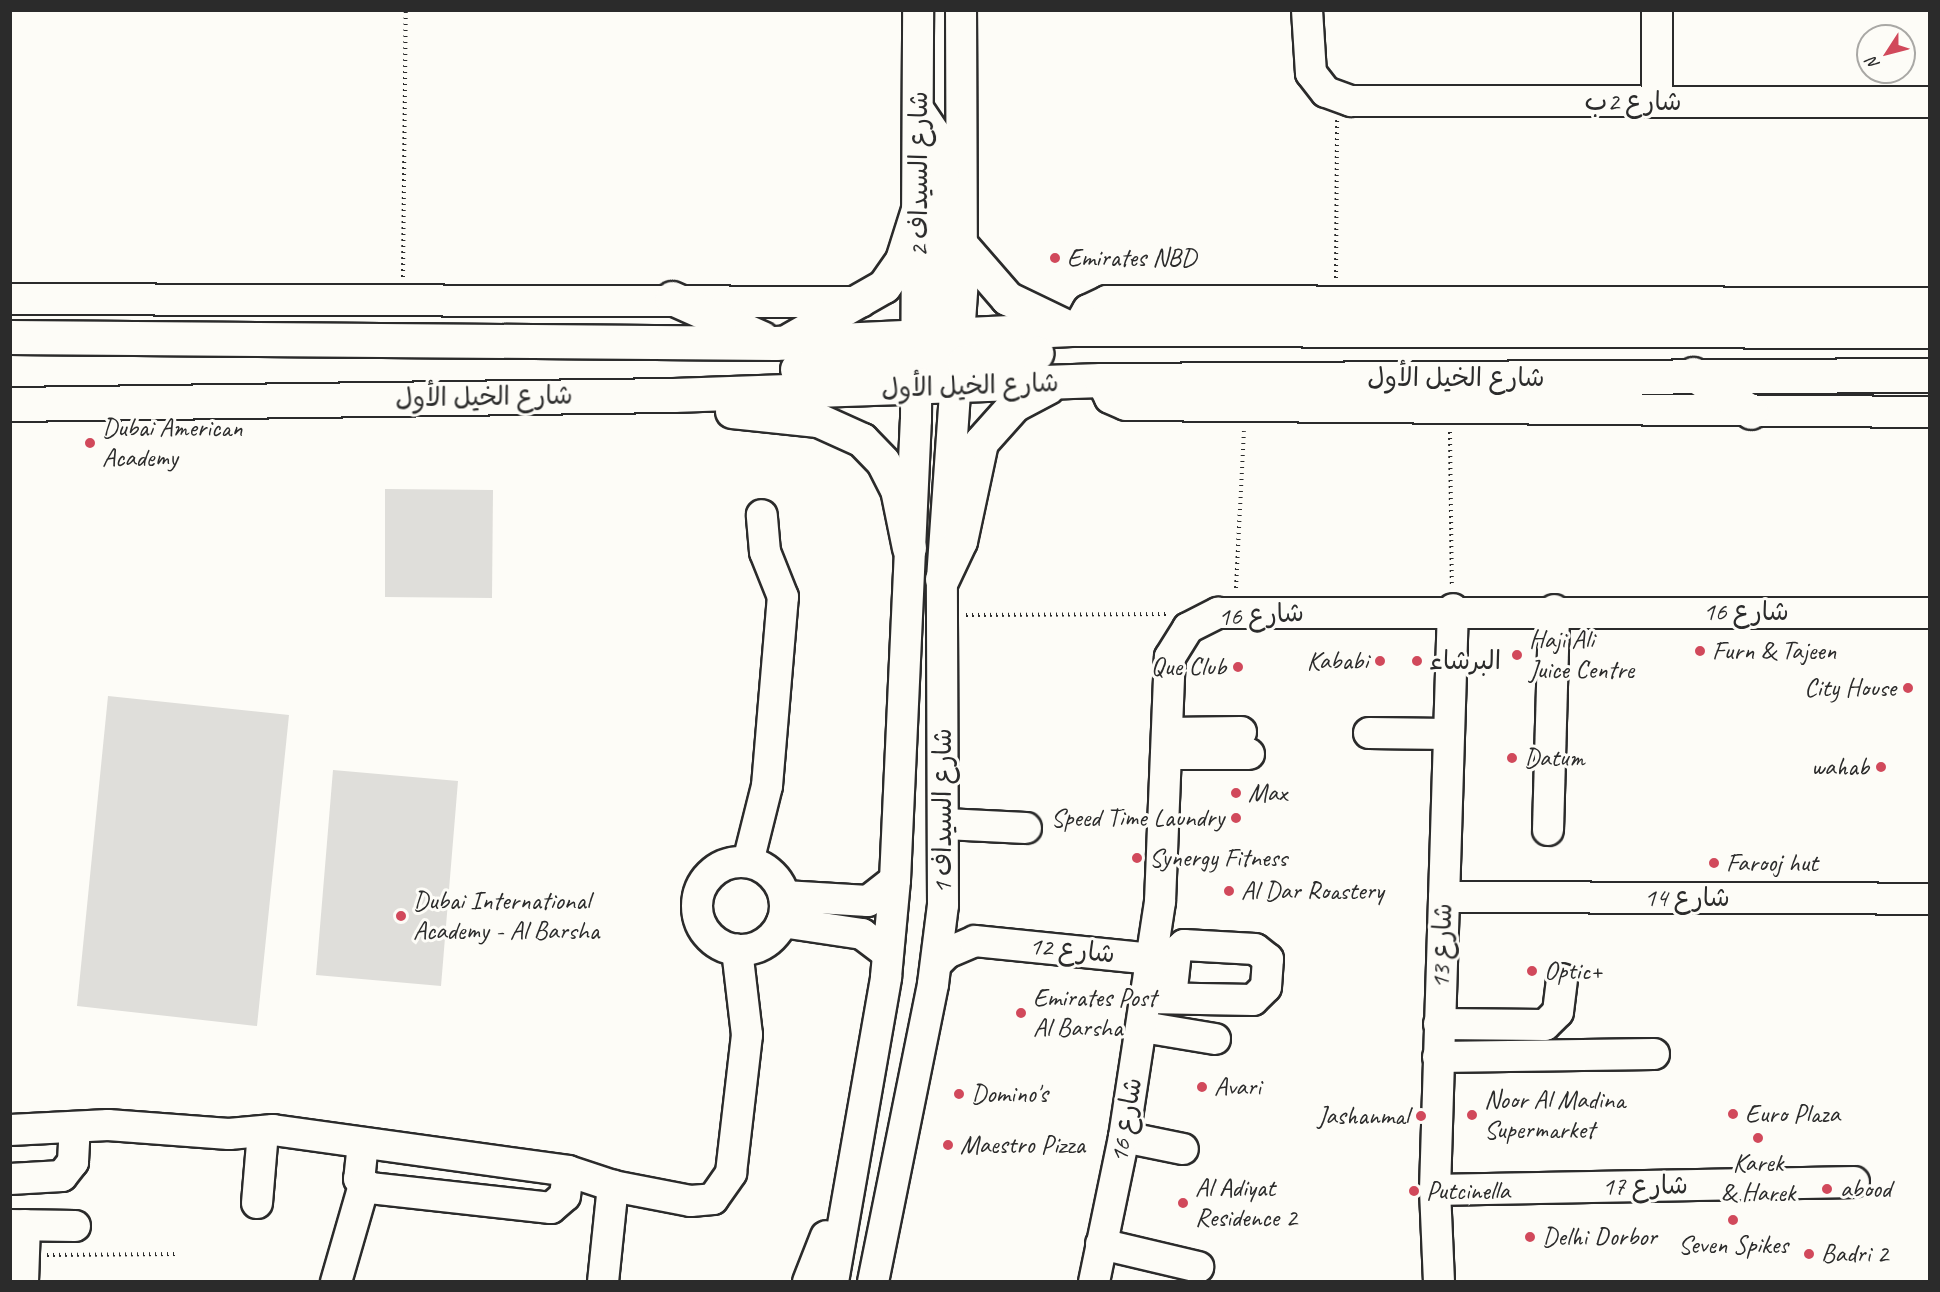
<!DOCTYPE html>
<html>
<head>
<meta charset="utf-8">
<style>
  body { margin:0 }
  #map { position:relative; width:1940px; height:1292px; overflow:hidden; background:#fdfcf7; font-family:Caveat,"Playpen Sans Arabic",sans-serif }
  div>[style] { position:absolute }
  .green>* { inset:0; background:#dfdeda }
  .path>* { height:4px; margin-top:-2px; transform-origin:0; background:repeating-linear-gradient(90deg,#2b2b2b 0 1.5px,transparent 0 6px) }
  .roads { filter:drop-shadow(2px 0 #2b2b2b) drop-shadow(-2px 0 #2b2b2b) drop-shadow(0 2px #2b2b2b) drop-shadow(0 -2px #2b2b2b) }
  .minor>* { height:30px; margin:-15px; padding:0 15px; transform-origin:15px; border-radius:15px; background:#fdfcf7 }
  .minor>.ring { margin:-15px; padding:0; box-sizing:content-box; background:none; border:30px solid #fdfcf7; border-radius:50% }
  .major>* { height:33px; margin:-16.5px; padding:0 16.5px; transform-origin:16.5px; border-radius:16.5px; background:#fdfcf7 }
  .dots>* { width:16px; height:16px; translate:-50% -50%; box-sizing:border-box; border:3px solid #fdfcf7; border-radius:50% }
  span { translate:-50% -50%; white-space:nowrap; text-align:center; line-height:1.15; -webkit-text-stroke:6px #fdfcf7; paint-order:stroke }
  .street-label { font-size:26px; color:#2b2b2b }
  .poi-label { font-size:26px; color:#2b2b2b }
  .left { translate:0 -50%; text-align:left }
  .right { translate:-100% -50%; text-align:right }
  .frame { position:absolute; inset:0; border:12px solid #2b2b2b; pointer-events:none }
  .north { position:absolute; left:1856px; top:24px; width:60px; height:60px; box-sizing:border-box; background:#fdfcf7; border:2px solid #a9a8a5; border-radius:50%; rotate:234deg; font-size:16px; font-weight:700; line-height:24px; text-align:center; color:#2b2b2b }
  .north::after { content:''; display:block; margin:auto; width:21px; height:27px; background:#d1495b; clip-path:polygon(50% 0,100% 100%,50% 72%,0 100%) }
</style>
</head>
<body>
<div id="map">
  <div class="green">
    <i style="clip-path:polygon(385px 489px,493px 490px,492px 598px,385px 597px)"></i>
    <i style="clip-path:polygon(108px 696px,289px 715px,257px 1026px,77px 1006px)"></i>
    <i style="clip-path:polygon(333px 770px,458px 781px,441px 986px,316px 975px)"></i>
  </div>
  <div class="path">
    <i style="left:403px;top:277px;width:267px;rotate:-89.4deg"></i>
    <i style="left:1336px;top:278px;width:158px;rotate:-89.6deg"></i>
    <i style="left:1450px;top:432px;width:154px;rotate:89.3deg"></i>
    <i style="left:1236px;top:588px;width:157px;rotate:-87.1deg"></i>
    <i style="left:966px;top:615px;width:203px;rotate:-0.3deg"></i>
    <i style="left:47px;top:1255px;width:131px;rotate:-0.4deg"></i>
  </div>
  <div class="roads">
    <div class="minor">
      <i style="left:1307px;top:10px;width:63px;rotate:86.4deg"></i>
      <i style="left:1311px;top:73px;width:24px;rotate:52deg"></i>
      <i style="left:1326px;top:92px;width:27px;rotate:20deg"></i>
      <i style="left:1351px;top:101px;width:579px;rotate:0.1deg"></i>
      <i style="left:1657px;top:102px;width:92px;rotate:-90deg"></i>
      <i style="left:10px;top:299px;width:851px;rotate:0.2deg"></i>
      <i style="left:1077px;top:329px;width:22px;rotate:-60deg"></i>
      <i style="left:1088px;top:310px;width:21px;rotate:-25deg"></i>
      <i style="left:1107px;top:301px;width:823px;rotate:0.14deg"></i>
      <i style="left:1101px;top:380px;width:20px;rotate:63deg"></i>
      <i style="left:1110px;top:398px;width:17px;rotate:24deg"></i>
      <i style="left:1126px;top:405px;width:804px;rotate:0.5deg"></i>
      <i style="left:1167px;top:733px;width:74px;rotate:-0.8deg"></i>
      <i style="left:1369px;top:733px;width:80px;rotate:0.7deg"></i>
      <i style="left:1166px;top:754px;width:83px"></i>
      <i style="left:945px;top:824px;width:81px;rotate:2.8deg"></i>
      <i style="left:1548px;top:830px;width:220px;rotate:-88.4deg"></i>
      <i style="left:748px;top:862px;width:78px;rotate:-76deg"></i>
      <i style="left:767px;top:786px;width:190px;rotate:-85.2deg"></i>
      <i style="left:783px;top:597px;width:48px;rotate:-111.8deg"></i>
      <i style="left:765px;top:552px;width:37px;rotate:-95deg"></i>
      <i class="ring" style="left:697px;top:862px;width:58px;height:58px"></i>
      <i style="left:784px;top:896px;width:84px;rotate:3.4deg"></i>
      <i style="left:868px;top:901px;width:34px;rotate:-38deg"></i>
      <i style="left:1444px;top:897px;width:486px;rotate:0.2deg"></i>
      <i style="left:782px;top:922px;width:81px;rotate:8.5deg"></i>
      <i style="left:862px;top:934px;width:31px;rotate:37deg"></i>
      <i style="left:936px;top:964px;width:16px;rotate:-45deg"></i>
      <i style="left:947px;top:953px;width:30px;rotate:-23deg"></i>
      <i style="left:975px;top:941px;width:178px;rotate:5.8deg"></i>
      <i style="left:1147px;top:998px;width:106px;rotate:1.1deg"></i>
      <i style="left:1253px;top:1000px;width:18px;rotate:-45deg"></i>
      <i style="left:1266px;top:987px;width:28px;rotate:-86deg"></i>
      <i style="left:1268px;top:959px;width:16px;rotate:-142deg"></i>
      <i style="left:1255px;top:949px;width:71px;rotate:-176.8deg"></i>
      <i style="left:1184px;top:945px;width:11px;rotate:139deg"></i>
      <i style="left:1176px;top:952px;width:45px;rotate:96.3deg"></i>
      <i style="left:1439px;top:1024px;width:106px;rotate:0.5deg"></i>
      <i style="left:1545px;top:1025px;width:18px;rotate:-45deg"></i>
      <i style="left:1558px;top:1012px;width:33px;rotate:-83deg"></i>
      <i style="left:1143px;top:1027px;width:73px;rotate:9.5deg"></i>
      <i style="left:1438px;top:1057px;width:216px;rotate:-0.8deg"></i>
      <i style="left:10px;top:1130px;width:98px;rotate:-2.9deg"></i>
      <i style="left:108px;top:1125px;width:121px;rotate:4.3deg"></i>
      <i style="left:229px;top:1134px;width:44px;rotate:-5.2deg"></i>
      <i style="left:273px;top:1130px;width:298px;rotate:7.9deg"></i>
      <i style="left:568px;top:1171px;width:47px;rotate:18.4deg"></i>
      <i style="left:613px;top:1186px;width:79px;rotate:10.9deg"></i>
      <i style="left:691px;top:1201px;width:22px;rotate:-5deg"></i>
      <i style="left:713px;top:1199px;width:32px;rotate:-55deg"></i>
      <i style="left:731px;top:1173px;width:139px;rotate:-83.4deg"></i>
      <i style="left:747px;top:1035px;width:86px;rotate:-96.7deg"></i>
      <i style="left:1124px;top:1137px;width:60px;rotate:11.5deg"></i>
      <i style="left:363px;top:1143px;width:36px;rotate:96deg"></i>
      <i style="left:359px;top:1179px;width:14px;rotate:39deg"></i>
      <i style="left:370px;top:1188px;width:182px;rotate:6.3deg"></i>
      <i style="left:551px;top:1208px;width:18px;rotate:-41deg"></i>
      <i style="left:565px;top:1196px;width:25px;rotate:-83deg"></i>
      <i style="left:10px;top:1179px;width:52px;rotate:-3.3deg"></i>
      <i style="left:62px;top:1176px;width:18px;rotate:-52deg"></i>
      <i style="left:73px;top:1162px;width:35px;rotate:-87deg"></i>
      <i style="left:1435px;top:1190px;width:419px;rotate:-1.1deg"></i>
      <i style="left:257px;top:1203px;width:72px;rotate:-85.2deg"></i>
      <i style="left:10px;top:1225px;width:65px;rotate:0.9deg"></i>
      <i style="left:1101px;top:1244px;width:100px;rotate:13.3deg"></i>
      <i style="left:23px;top:1282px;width:57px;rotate:-88deg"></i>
      <i style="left:336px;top:1282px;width:101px;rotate:-73.9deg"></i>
      <i style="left:603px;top:1282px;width:97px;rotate:-84.1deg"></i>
      <i style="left:808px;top:1282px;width:49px;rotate:-68.6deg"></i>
      <i style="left:833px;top:1282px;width:310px;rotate:-80.1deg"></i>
      <i style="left:886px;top:977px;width:97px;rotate:-84.7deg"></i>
      <i style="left:895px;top:880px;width:460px;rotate:-87.4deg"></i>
      <i style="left:916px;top:420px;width:410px;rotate:-89.7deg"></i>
      <i style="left:873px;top:1282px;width:304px;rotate:-78.6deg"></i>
      <i style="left:933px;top:984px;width:80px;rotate:-82.8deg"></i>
      <i style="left:943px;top:905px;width:326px;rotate:-90.2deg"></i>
      <i style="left:942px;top:579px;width:290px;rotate:-86deg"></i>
      <i style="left:962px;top:290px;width:280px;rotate:-90.2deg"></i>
      <i style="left:1094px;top:1282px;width:148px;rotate:-78.3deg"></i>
      <i style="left:1124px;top:1137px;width:238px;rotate:-81.3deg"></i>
      <i style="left:1160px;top:902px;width:245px;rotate:-87.7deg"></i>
      <i style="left:1170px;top:657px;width:34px;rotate:-58deg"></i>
      <i style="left:1188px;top:628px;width:34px;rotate:-27deg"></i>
      <i style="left:1218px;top:613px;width:712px"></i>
      <i style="left:1439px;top:1282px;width:92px;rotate:-92.5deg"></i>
      <i style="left:1435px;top:1190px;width:581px;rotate:-88.23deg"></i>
    </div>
    <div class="major">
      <i style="left:919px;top:113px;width:25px;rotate:56deg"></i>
      <i style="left:933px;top:134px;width:41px;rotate:77.3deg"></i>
      <i style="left:942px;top:174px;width:184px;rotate:92.5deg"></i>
      <i style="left:962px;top:246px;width:69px;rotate:49.1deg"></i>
      <i style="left:1007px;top:298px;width:64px;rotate:25.8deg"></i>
      <i style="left:672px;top:298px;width:98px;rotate:24deg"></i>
      <i style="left:10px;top:337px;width:765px;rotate:0.45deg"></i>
      <i style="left:775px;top:343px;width:302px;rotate:-2.7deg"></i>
      <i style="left:1077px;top:329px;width:853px;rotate:0.13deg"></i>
      <i style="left:791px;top:339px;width:107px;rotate:-29.7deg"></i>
      <i style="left:884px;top:286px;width:32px;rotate:-55deg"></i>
      <i style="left:902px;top:260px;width:60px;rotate:-72.5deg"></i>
      <i style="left:797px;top:369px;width:121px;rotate:-2.8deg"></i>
      <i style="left:918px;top:363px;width:17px;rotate:-17deg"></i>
      <i style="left:934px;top:358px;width:23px;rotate:-43deg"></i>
      <i style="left:1693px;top:374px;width:69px;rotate:33.2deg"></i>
      <i style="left:921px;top:385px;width:49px;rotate:-28.1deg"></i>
      <i style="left:964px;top:362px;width:73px;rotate:-7.1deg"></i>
      <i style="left:10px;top:404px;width:663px;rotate:-0.78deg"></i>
      <i style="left:673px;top:395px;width:428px;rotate:-2deg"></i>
      <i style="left:1101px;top:380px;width:829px;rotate:-0.35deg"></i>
      <i style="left:732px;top:411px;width:86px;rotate:6deg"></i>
      <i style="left:818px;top:420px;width:48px;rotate:24.4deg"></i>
      <i style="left:862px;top:440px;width:30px;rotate:46deg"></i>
      <i style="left:883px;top:462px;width:30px;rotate:63deg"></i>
      <i style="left:897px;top:489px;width:60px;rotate:78.5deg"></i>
      <i style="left:942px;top:579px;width:42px;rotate:-64.7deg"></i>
      <i style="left:960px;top:541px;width:101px;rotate:-78deg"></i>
      <i style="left:981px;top:442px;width:50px;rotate:-48.3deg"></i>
      <i style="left:1014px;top:405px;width:38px;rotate:-28deg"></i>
    </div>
  </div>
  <div class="dots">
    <i style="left:1055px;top:258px;background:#d1495b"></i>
    <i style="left:90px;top:443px;background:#d1495b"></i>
    <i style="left:1700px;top:651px;background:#d1495b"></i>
    <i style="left:1517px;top:655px;background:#d1495b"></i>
    <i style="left:1380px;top:661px;background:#d1495b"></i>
    <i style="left:1417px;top:661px;background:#d1495b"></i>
    <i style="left:1238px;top:667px;background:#d1495b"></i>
    <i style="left:1908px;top:688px;background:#d1495b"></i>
    <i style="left:1512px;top:758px;background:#d1495b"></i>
    <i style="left:1881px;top:767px;background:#d1495b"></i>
    <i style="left:1236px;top:793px;background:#d1495b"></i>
    <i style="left:1236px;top:818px;background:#d1495b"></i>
    <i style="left:1137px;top:858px;background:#d1495b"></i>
    <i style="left:1714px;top:863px;background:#d1495b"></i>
    <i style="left:1229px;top:891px;background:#d1495b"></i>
    <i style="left:401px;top:916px;background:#d1495b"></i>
    <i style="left:1532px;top:971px;background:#d1495b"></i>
    <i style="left:1021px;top:1013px;background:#d1495b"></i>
    <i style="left:1202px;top:1087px;background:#d1495b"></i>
    <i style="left:959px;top:1094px;background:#d1495b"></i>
    <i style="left:1733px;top:1114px;background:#d1495b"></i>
    <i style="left:1472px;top:1115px;background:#d1495b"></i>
    <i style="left:1421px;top:1116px;background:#d1495b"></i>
    <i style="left:1758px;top:1138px;background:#d1495b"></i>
    <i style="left:948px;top:1145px;background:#d1495b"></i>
    <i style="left:1827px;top:1189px;background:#d1495b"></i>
    <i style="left:1414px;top:1191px;background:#d1495b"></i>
    <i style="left:1183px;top:1203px;background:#d1495b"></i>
    <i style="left:1733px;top:1220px;background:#d1495b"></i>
    <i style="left:1530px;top:1237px;background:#d1495b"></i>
    <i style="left:1809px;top:1254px;background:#d1495b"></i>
  </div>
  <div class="street-label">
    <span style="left:1633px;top:102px">شارع 2ب</span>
    <span style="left:919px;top:174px;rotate:-90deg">شارع السيداف 2</span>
    <span style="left:1456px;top:378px">شارع الخيل الأول</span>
    <span style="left:970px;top:386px;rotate:-2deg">شارع الخيل الأول</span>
    <span style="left:484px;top:397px;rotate:-1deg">شارع الخيل الأول</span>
    <span style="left:1746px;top:612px">شارع 16</span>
    <span style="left:1261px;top:615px;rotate:-3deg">شارع 16</span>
    <span style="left:943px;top:811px;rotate:-90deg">شارع السيداف 1</span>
    <span style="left:1687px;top:898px">شارع 14</span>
    <span style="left:1442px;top:946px;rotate:-88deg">شارع 13</span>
    <span style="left:1072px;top:950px;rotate:6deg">شارع 12</span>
    <span style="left:1126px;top:1120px;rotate:-80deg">شارع 16</span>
    <span style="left:1645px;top:1186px;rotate:-1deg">شارع 17</span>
  </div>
  <div class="poi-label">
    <span class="left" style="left:1067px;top:258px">Emirates NBD</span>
    <span class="left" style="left:102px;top:443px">Dubai American<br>Academy</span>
    <span class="left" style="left:1529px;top:655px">Haji Ali<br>Juice Centre</span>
    <span class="left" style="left:1712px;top:651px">Furn &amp; Tajeen</span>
    <span class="right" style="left:1368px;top:661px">Kababi</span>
    <span class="left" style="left:1429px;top:661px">البرشاء</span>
    <span class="right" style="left:1226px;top:667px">Que Club</span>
    <span class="right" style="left:1896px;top:688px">City House</span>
    <span class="left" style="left:1524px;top:758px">Datum</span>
    <span class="right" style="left:1869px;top:767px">wahab</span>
    <span class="left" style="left:1248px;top:793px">Max</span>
    <span class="right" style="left:1224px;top:818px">Speed Time Laundry</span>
    <span class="left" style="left:1149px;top:858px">Synergy Fitness</span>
    <span class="left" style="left:1726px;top:863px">Farooj hut</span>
    <span class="left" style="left:1241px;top:891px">Al Dar Roastery</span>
    <span class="left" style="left:413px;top:916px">Dubai International<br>Academy - Al Barsha</span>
    <span class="left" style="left:1544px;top:971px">Optic+</span>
    <span class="left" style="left:1033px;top:1013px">Emirates Post<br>Al Barsha</span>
    <span class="left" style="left:1214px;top:1087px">Avari</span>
    <span class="left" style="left:971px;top:1094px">Domino's</span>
    <span class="left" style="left:1484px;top:1115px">Noor Al Madina<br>Supermarket</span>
    <span class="left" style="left:1745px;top:1114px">Euro Plaza</span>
    <span class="right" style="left:1409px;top:1116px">Jashanmal</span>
    <span class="left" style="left:960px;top:1145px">Maestro Pizza</span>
    <span style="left:1758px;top:1178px">Karek<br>&amp; Harek</span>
    <span class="left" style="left:1195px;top:1203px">Al Adiyat<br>Residence 2</span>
    <span class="left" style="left:1840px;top:1189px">abood</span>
    <span class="left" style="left:1426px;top:1191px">Putcinella</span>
    <span class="left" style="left:1542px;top:1237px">Delhi Dorbor</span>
    <span style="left:1733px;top:1245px">Seven Spikes</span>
    <span class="left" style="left:1821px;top:1254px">Badri 2</span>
  </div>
  <div class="frame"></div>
  <div class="north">N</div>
</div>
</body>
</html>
